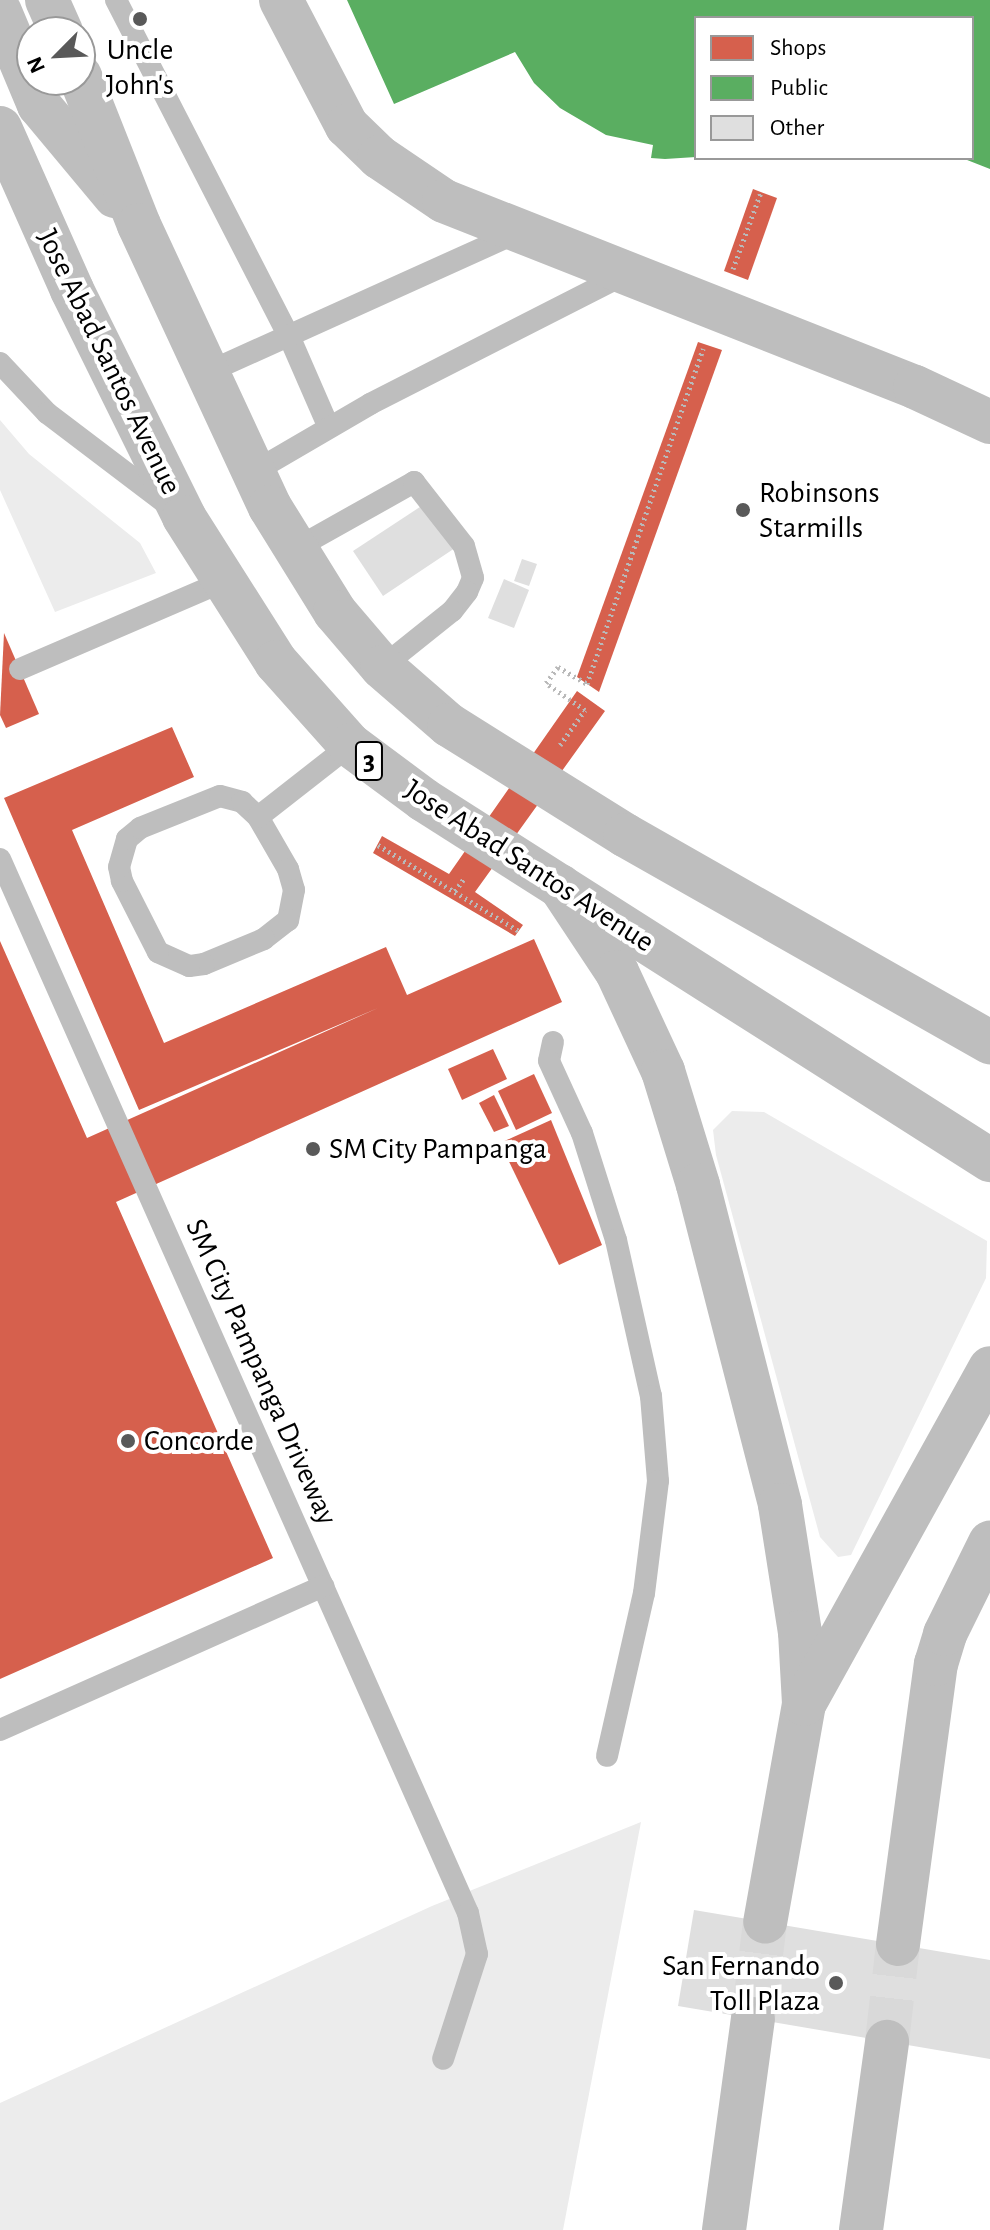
<!DOCTYPE html>
<html>
<head>
<meta charset="utf-8">
<style>
  body { margin:0 }
  #map { position:relative; width:990px; height:2230px; overflow:hidden; background:#fff; font-family:"Alegreya Sans",sans-serif }
  div>[style] { position:absolute }
  .green>* { inset:0; background:#ececec }
  .shops>* { inset:0; background:#d6604d }
  .public>* { inset:0; background:#5aae61 }
  .building>* { inset:0; background:#dfdfdf }
  .motorway-tunnel>* { height:44px; margin-top:-22px; transform-origin:0; background:repeating-linear-gradient(90deg,#d9d9d9 0 44px,transparent 0 66px) }
  .path>* { height:5px; margin-top:-2.5px; transform-origin:0; background:repeating-linear-gradient(90deg,#b9b9b9 0 2px,transparent 0 6px) }
  .service>* { height:22px; margin:-11px; padding:0 11px; transform-origin:11px; border-radius:11px; background:#bebebe }
  .minor>* { height:44px; margin:-22px; padding:0 22px; transform-origin:22px; border-radius:22px; background:#bebebe }
  .trunk>* { height:44px; margin:-22px; padding:0 22px; transform-origin:22px; border-radius:22px; background:#bebebe }
  .motorway>* { height:44px; margin:-22px; padding:0 22px; transform-origin:22px; border-radius:22px; background:#bebebe }
  .dots>* { width:22px; height:22px; translate:-50% -50%; box-sizing:border-box; border:4px solid #fff; border-radius:50% }
  span { translate:-50% -50%; white-space:nowrap; text-align:center; line-height:1.15; -webkit-text-stroke:8px #fff; paint-order:stroke }
  .shield-label span { padding:2px 6px; background:#fff; border:2px solid; border-radius:6px; -webkit-text-stroke-width:0 }
  .shield-label { font-size:28px; color:#000; font-weight:700 }
  .poi-label { font-size:30px; color:#000 }
  .left { translate:0 -50%; text-align:left }
  .right { translate:-100% -50%; text-align:right }
  .street-label { font-size:30px; color:#000 }
  .legend { position:absolute; left:694px; top:16px; width:280px; height:144px; box-sizing:border-box; background:#fff; border:2px solid #999; margin:0; padding:10px 14px; list-style:none; font-size:24px; color:#000 }
  .legend li { display:flex; align-items:center; gap:16px; height:40px }
  .legend b { width:40px; border:2px solid #999 }
  .north { position:absolute; left:16px; top:16px; width:80px; height:80px; box-sizing:border-box; background:#fff; border:2px solid #999; border-radius:50%; rotate:246deg; font-size:22px; font-weight:700; line-height:32px; text-align:center; color:#000 }
  .north::after { content:''; display:block; margin:auto; width:28px; height:36px; background:#595959; clip-path:polygon(50% 0,100% 100%,50% 72%,0 100%) }
</style>
</head>
<body>
<div id="map">
  <div class="green">
    <i style="clip-path:polygon(0 420px,29px 454px,140px 543px,156px 573px,55px 612px,0 490px)"></i>
    <i style="clip-path:polygon(732px 1111px,764px 1112px,987px 1241px,986px 1278px,851px 1555px,838px 1557px,820px 1537px,716px 1155px,713px 1130px)"></i>
    <i style="clip-path:polygon(641px 1822px,563px 2230px,0 2230px,0 2103px,432px 1906px)"></i>
  </div>
  <div class="shops">
    <i style="clip-path:polygon(753px 189px,777px 198px,748px 280px,724px 271px)"></i>
    <i style="clip-path:polygon(698px 342px,722px 350px,599px 692px,577px 677px)"></i>
    <i style="clip-path:polygon(4px 633px,39px 714px,6px 728px,0 715px)"></i>
    <i style="clip-path:polygon(577px 691px,605px 711px,475px 892px,523px 925px,515px 936px,373px 853px,382px 836px,449px 874px)"></i>
    <i style="clip-path:polygon(172px 727px,194px 777px,72px 830px,164px 1043px,386px 947px,407px 995px,534px 939px,562px 1002px,116px 1202px,273px 1558px,0 1679px,0 941px,87px 1138px,378px 1008px,139px 1110px,4px 798px)"></i>
    <i style="clip-path:polygon(493px 1049px,507px 1079px,462px 1100px,448px 1069px)"></i>
    <i style="clip-path:polygon(534px 1074px,552px 1113px,516px 1130px,498px 1091px)"></i>
    <i style="clip-path:polygon(494px 1095px,509px 1126px,494px 1132px,479px 1103px)"></i>
    <i style="clip-path:polygon(551px 1120px,602px 1245px,559px 1265px,500px 1143px)"></i>
  </div>
  <div class="public">
    <i style="clip-path:polygon(347px 0,990px 0,990px 169px,962px 158px,972px 158px,972px 18px,696px 18px,696px 157px,665px 159px,651px 158px,653px 145px,606px 135px,560px 108px,534px 83px,515px 52px,394px 104px)"></i>
  </div>
  <div class="building">
    <i style="clip-path:polygon(426px 503px,455px 548px,383px 596px,353px 551px)"></i>
    <i style="clip-path:polygon(522px 559px,537px 564px,529px 586px,514px 581px)"></i>
    <i style="clip-path:polygon(504px 579px,529px 590px,514px 628px,488px 618px)"></i>
    <i style="clip-path:polygon(694px 1910px,990px 1960px,990px 2059px,678px 2006px)"></i>
  </div>
  <div class="motorway-tunnel">
    <i style="left:753px;top:2019px;width:98px;rotate:-82.9deg"></i>
    <i style="left:887px;top:2042px;width:99px;rotate:-83.6deg"></i>
  </div>
  <div class="path">
    <i style="left:733px;top:269px;width:82px;rotate:-70deg"></i>
    <i style="left:560px;top:745px;width:43px;rotate:-54.5deg"></i>
    <i style="left:585px;top:710px;width:47px;rotate:-145.3deg"></i>
    <i style="left:546px;top:683px;width:20px;rotate:-53deg"></i>
    <i style="left:558px;top:667px;width:34px;rotate:30deg"></i>
    <i style="left:587px;top:684px;width:355px;rotate:-70.9deg"></i>
    <i style="left:378px;top:845px;width:165px;rotate:31.4deg"></i>
    <i style="left:455px;top:891px;width:17px;rotate:-54deg"></i>
  </div>
  <div class="service">
    <i style="left:116px;top:0;width:378px;rotate:62.8deg"></i>
    <i style="left:289px;top:336px;width:100px;rotate:66.5deg"></i>
    <i style="left:0;top:363px;width:69px;rotate:46.8deg"></i>
    <i style="left:47px;top:413px;width:151px;rotate:37.2deg"></i>
    <i style="left:206px;top:373px;width:343px;rotate:-24.3deg"></i>
    <i style="left:252px;top:473px;width:137px;rotate:-30.3deg"></i>
    <i style="left:370px;top:404px;width:286px;rotate:-27deg"></i>
    <i style="left:293px;top:550px;width:139px;rotate:-29.3deg"></i>
    <i style="left:414px;top:482px;width:81px;rotate:52deg"></i>
    <i style="left:464px;top:546px;width:33px;rotate:74deg"></i>
    <i style="left:473px;top:578px;width:15px;rotate:113deg"></i>
    <i style="left:467px;top:592px;width:24px;rotate:128deg"></i>
    <i style="left:452px;top:611px;width:90px;rotate:141.3deg"></i>
    <i style="left:20px;top:669px;width:220px;rotate:-23.3deg"></i>
    <i style="left:258px;top:817px;width:60px;rotate:60deg"></i>
    <i style="left:288px;top:869px;width:22px;rotate:74deg"></i>
    <i style="left:294px;top:890px;width:31px;rotate:101deg"></i>
    <i style="left:288px;top:920px;width:31px;rotate:142deg"></i>
    <i style="left:264px;top:939px;width:65px;rotate:157.4deg"></i>
    <i style="left:204px;top:964px;width:15px;rotate:172deg"></i>
    <i style="left:189px;top:966px;width:34px;rotate:-156deg"></i>
    <i style="left:158px;top:952px;width:80px;rotate:-116.9deg"></i>
    <i style="left:122px;top:881px;width:14px;rotate:-102deg"></i>
    <i style="left:119px;top:867px;width:29px;rotate:-74deg"></i>
    <i style="left:127px;top:839px;width:17px;rotate:-40deg"></i>
    <i style="left:140px;top:828px;width:86px;rotate:-21.8deg"></i>
    <i style="left:220px;top:796px;width:23px;rotate:15deg"></i>
    <i style="left:242px;top:802px;width:22px;rotate:43deg"></i>
    <i style="left:258px;top:817px;width:117px;rotate:-38deg"></i>
    <i style="left:0;top:859px;width:1153px;rotate:66.06deg"></i>
    <i style="left:468px;top:1913px;width:42px;rotate:77.6deg"></i>
    <i style="left:477px;top:1954px;width:110px;rotate:107.9deg"></i>
    <i style="left:553px;top:1042px;width:19px;rotate:102deg"></i>
    <i style="left:549px;top:1061px;width:79px;rotate:65.4deg"></i>
    <i style="left:582px;top:1133px;width:112px;rotate:72.4deg"></i>
    <i style="left:616px;top:1240px;width:160px;rotate:77.4deg"></i>
    <i style="left:651px;top:1396px;width:85px;rotate:85.3deg"></i>
    <i style="left:658px;top:1481px;width:113px;rotate:97.1deg"></i>
    <i style="left:644px;top:1593px;width:167px;rotate:102.8deg"></i>
    <i style="left:0;top:1730px;width:354px;rotate:-24deg"></i>
  </div>
  <div class="minor">
    <i style="left:281px;top:0;width:142px;rotate:62.4deg"></i>
    <i style="left:347px;top:126px;width:45px;rotate:44.1deg"></i>
    <i style="left:379px;top:157px;width:78px;rotate:34.1deg"></i>
    <i style="left:444px;top:201px;width:506px;rotate:21.55deg"></i>
    <i style="left:915px;top:387px;width:83px;rotate:25deg"></i>
  </div>
  <div class="trunk">
    <i style="left:47px;top:0;width:35px;rotate:66deg"></i>
    <i style="left:0;top:12px;width:101px;rotate:67.2deg"></i>
    <i style="left:39px;top:105px;width:119px;rotate:50.1deg"></i>
    <i style="left:80px;top:76px;width:160px;rotate:68.4deg"></i>
    <i style="left:139px;top:225px;width:311px;rotate:65.1deg"></i>
    <i style="left:270px;top:507px;width:123px;rotate:58.2deg"></i>
    <i style="left:335px;top:612px;width:72px;rotate:49.5deg"></i>
    <i style="left:382px;top:667px;width:89px;rotate:40.9deg"></i>
    <i style="left:449px;top:725px;width:208px;rotate:32deg"></i>
    <i style="left:625px;top:835px;width:420px;rotate:29.6deg"></i>
    <i style="left:0;top:128px;width:177px;rotate:66deg"></i>
    <i style="left:72px;top:290px;width:253px;rotate:63.7deg"></i>
    <i style="left:184px;top:517px;width:172px;rotate:57.6deg"></i>
    <i style="left:276px;top:662px;width:111px;rotate:48.3deg"></i>
    <i style="left:350px;top:745px;width:92px;rotate:36.6deg"></i>
    <i style="left:424px;top:800px;width:671px;rotate:32.46deg"></i>
  </div>
  <div class="motorway">
    <i style="left:560px;top:886px;width:103px;rotate:56.5deg"></i>
    <i style="left:617px;top:972px;width:109px;rotate:65.1deg"></i>
    <i style="left:663px;top:1071px;width:119px;rotate:72.9deg"></i>
    <i style="left:698px;top:1185px;width:330px;rotate:75.6deg"></i>
    <i style="left:780px;top:1505px;width:129px;rotate:81.1deg"></i>
    <i style="left:800px;top:1632px;width:72px;rotate:86.8deg"></i>
    <i style="left:804px;top:1704px;width:221px;rotate:100.1deg"></i>
    <i style="left:804px;top:1704px;width:384px;rotate:-61deg"></i>
    <i style="left:898px;top:1944px;width:283px;rotate:-82.3deg"></i>
    <i style="left:936px;top:1664px;width:31px;rotate:-73deg"></i>
    <i style="left:945px;top:1634px;width:102px;rotate:-63.7deg"></i>
    <i style="left:724px;top:2230px;width:213px;rotate:-82.2deg"></i>
    <i style="left:861px;top:2230px;width:190px;rotate:-82.1deg"></i>
  </div>
  <div class="dots">
    <i style="left:140px;top:19px;background:#595959"></i>
    <i style="left:743px;top:510px;background:#595959"></i>
    <i style="left:313px;top:1149px;background:#595959"></i>
    <i style="left:128px;top:1441px;background:#595959"></i>
    <i style="left:836px;top:1983px;background:#595959"></i>
  </div>
  <div class="shield-label">
    <span style="left:369px;top:761px">3</span>
  </div>
  <div class="poi-label">
    <span style="left:140px;top:67px">Uncle<br>John's</span>
    <span class="left" style="left:759px;top:510px">Robinsons<br>Starmills</span>
    <span class="left" style="left:329px;top:1149px">SM City Pampanga</span>
    <span class="left" style="left:144px;top:1441px">Concorde</span>
    <span class="right" style="left:820px;top:1983px">San Fernando<br>Toll Plaza</span>
  </div>
  <div class="street-label">
    <span style="left:109px;top:362px;rotate:64deg">Jose Abad Santos Avenue</span>
    <span style="left:529px;top:866px;rotate:33deg">Jose Abad Santos Avenue</span>
    <span style="left:261px;top:1372px;rotate:66deg">SM City Pampanga Driveway</span>
  </div>
  <ul class="legend">
  <li><b style="height:22px;background:#d6604d"></b>Shops</li>
  <li><b style="height:22px;background:#5aae61"></b>Public</li>
  <li><b style="height:22px;background:#dfdfdf"></b>Other</li>
  </ul>
  <div class="north">N</div>
</div>
</body>
</html>
